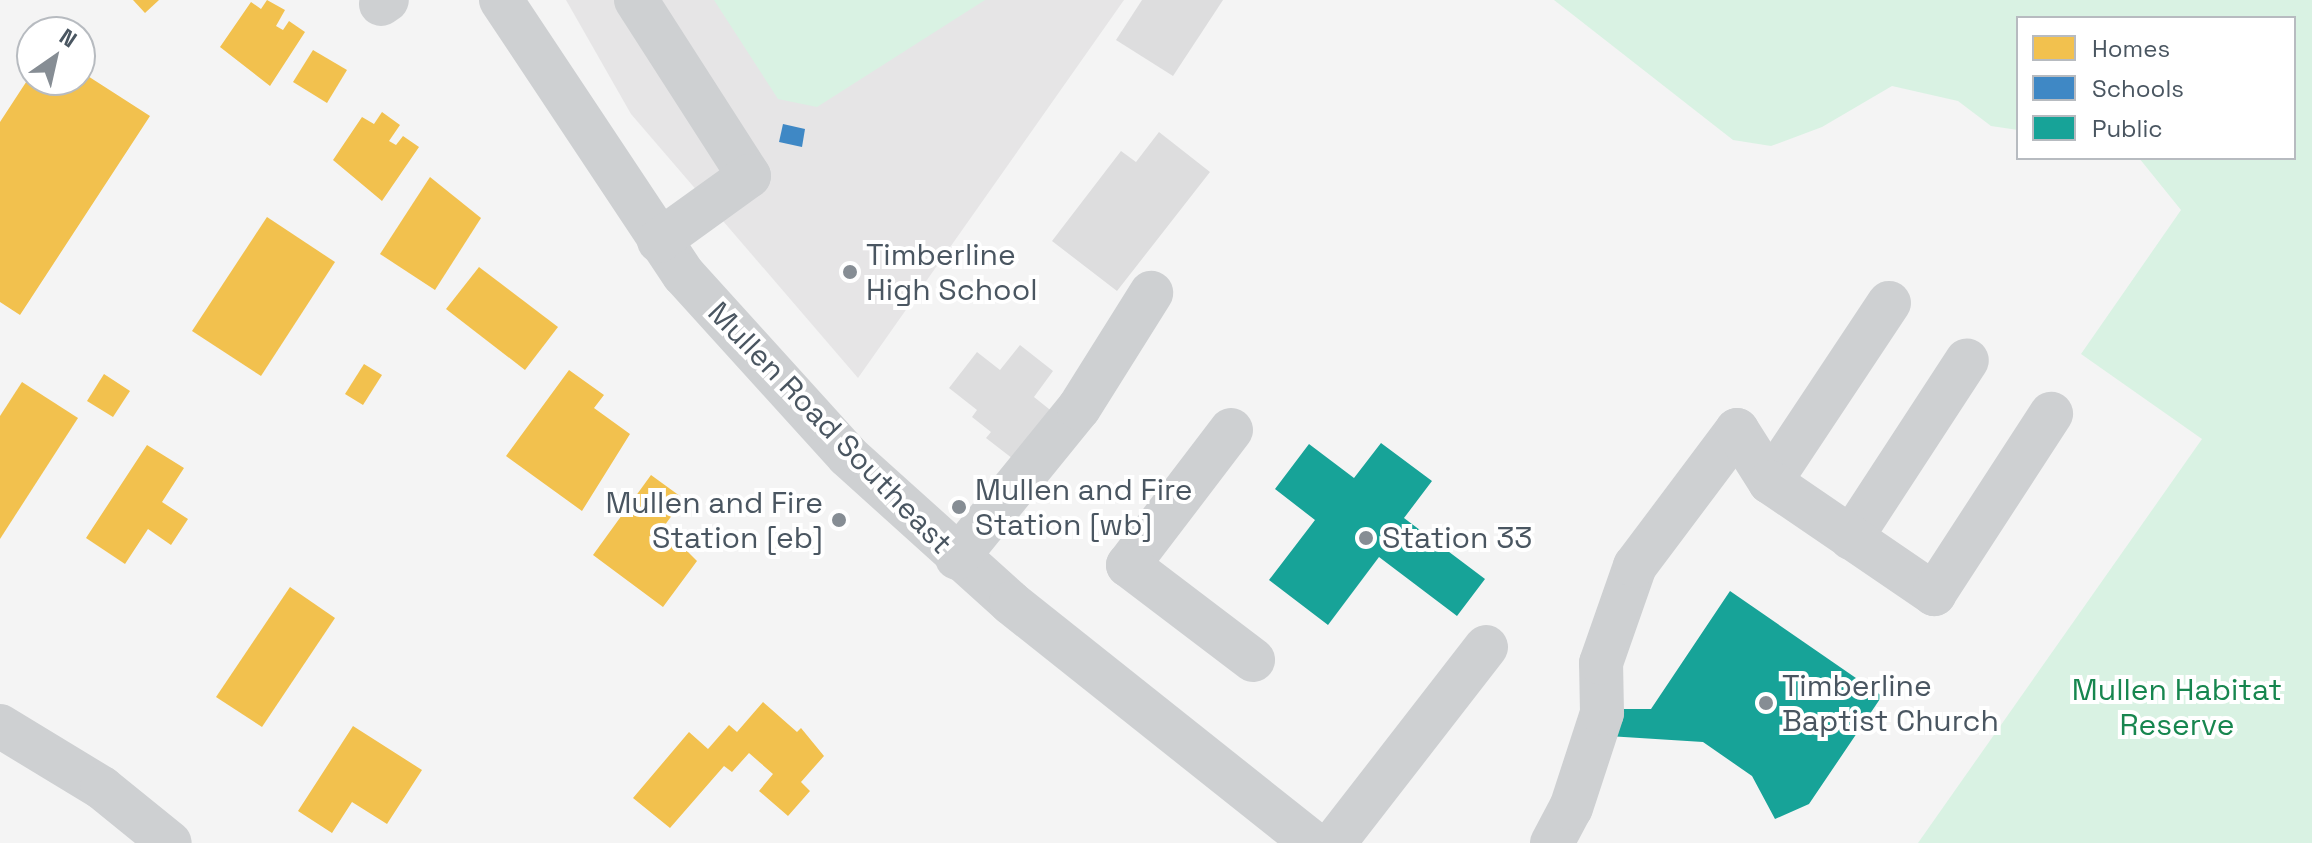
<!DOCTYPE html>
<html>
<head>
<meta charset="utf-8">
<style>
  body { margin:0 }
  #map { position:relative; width:2312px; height:843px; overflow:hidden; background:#f4f4f4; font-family:"Space Grotesk",sans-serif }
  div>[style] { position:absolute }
  .education>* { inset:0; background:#e6e5e6 }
  .green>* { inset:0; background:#d9f2e3 }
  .homes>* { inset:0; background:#f2c14e }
  .schools>* { inset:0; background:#3f88c5 }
  .public>* { inset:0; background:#17a398 }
  .building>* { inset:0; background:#ddddde }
  .minor>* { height:44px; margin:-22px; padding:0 22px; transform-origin:22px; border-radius:22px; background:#ced0d2 }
  .dots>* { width:22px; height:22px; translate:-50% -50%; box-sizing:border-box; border:4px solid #fff; border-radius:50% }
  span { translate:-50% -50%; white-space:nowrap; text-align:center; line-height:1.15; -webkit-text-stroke:8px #fff; paint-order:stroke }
  .poi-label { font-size:30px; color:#4a5661 }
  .left { translate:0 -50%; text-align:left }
  .right { translate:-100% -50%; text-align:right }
  .street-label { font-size:30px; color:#4a5661 }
  .park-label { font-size:30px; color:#17864f }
  .legend { position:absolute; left:2016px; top:16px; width:280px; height:144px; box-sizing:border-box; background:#fff; border:2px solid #b7bbc0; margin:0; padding:10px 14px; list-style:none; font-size:24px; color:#4a5661 }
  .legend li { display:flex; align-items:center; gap:16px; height:40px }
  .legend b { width:40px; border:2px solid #b7bbc0 }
  .north { position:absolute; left:16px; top:16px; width:80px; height:80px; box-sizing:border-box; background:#fff; border:2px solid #b7bbc0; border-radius:50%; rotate:34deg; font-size:22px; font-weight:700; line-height:32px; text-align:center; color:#4a5661 }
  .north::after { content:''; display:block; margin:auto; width:28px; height:36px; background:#868d94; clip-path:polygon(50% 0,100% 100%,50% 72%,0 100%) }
</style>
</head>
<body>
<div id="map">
  <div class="education">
    <i style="clip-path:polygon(566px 0,1124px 0,858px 378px,631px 114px)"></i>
  </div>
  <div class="green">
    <i style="clip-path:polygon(714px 0,985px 0,817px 107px,778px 99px)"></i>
    <i style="clip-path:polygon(1554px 0,2312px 0,2312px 843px,1918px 843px,2202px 439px,2081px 354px,2181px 210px,2139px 158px,2294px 158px,2294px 18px,2018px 18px,2018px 130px,1991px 126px,1958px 101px,1892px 86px,1822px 127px,1771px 146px,1733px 140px)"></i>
  </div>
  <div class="homes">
    <i style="clip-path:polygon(133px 0,159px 0,145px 13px)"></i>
    <i style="clip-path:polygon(267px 0,285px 10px,276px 26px,283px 30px,289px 21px,305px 32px,270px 86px,220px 47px,251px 2px,261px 9px)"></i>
    <i style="clip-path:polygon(313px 50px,347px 70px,327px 103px,293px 82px)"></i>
    <i style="clip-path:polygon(80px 71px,150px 116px,20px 315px,0 302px,0 122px,32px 73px,32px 80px,80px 80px)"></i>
    <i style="clip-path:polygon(382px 112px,400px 125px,389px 141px,396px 145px,403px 136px,419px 147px,382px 201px,333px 160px,362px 117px,374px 124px)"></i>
    <i style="clip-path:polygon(430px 177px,481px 218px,435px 290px,380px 254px)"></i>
    <i style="clip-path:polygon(267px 217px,335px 262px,261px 376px,192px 331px)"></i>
    <i style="clip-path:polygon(479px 267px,558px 327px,525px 370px,446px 309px)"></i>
    <i style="clip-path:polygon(364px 364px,382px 375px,363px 405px,345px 394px)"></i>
    <i style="clip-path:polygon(569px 370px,604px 395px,594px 408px,630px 434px,582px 511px,506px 456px)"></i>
    <i style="clip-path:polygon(104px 374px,130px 391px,113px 417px,87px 401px)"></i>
    <i style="clip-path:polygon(22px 382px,78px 418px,0 539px,0 416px)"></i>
    <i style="clip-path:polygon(147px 445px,184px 468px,162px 502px,188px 519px,171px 545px,148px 529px,125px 564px,86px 538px)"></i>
    <i style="clip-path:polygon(651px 475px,684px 499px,659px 533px,665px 529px,697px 561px,663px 607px,593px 555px)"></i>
    <i style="clip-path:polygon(290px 587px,335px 618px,262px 727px,216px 697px)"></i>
    <i style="clip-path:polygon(763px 702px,797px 732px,801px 728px,824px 756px,801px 782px,810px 791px,788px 816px,759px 791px,773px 774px,749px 753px,732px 772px,724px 766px,670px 828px,633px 798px,689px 732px,708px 749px,729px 725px,737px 732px)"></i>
    <i style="clip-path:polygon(353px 726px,422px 770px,387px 824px,352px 802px,332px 833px,298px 811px)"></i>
  </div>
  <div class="schools">
    <i style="clip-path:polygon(783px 124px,805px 129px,802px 147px,779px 142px)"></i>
  </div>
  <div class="public">
    <i style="clip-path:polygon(1381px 443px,1432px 481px,1404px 518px,1485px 579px,1457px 616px,1379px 557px,1328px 625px,1269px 580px,1315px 520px,1275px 489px,1309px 444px,1354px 478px)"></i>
    <i style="clip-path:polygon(1730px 591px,1882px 696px,1809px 804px,1775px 819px,1752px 776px,1703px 742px,1608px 736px,1609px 709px,1651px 709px)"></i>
  </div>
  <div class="building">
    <i style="clip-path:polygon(1142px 0,1223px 0,1173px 76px,1116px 40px)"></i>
    <i style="clip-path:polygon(1159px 132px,1210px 172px,1117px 291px,1052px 241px,1121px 151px,1136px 162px)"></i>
    <i style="clip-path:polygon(1020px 345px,1053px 371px,1034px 397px,1054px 413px,1017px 462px,986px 438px,991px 432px,972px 417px,977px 410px,949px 388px,977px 352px,1000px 370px)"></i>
  </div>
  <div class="minor">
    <i style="left:501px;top:0;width:330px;rotate:56.4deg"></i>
    <i style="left:684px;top:275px;width:244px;rotate:47.8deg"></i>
    <i style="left:848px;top:456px;width:219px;rotate:42deg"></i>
    <i style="left:1011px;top:603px;width:386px;rotate:38.5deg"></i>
    <i style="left:636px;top:0;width:209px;rotate:57.3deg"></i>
    <i style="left:749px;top:176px;width:111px;rotate:144.2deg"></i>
    <i style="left:381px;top:4px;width:7px;rotate:-34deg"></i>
    <i style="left:1231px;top:430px;width:170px;rotate:127.3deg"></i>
    <i style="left:1128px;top:565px;width:157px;rotate:37.2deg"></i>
    <i style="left:1770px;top:482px;width:215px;rotate:-56.4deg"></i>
    <i style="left:1851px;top:538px;width:212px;rotate:-56.9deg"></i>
    <i style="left:957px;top:558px;width:193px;rotate:-50.9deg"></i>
    <i style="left:1079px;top:408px;width:136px;rotate:-57.9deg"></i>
    <i style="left:0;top:726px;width:119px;rotate:31.3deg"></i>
    <i style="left:102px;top:788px;width:87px;rotate:39deg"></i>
    <i style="left:1334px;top:843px;width:248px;rotate:-52.2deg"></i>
    <i style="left:1552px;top:843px;width:40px;rotate:-62deg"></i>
    <i style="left:1571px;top:808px;width:100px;rotate:-71.9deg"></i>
    <i style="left:1602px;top:713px;width:50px;rotate:-91.1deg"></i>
    <i style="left:1601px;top:663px;width:103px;rotate:-70.7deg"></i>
    <i style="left:1635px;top:566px;width:170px;rotate:-53.1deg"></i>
    <i style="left:1737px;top:430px;width:62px;rotate:57.6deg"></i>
    <i style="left:1770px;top:482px;width:199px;rotate:34.3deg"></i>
    <i style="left:1934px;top:594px;width:215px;rotate:-57deg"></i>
  </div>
  <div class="dots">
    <i style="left:850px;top:272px;background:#868d94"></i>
    <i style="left:959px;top:507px;background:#868d94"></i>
    <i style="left:839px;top:520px;background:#868d94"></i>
    <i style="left:1366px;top:538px;background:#868d94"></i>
    <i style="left:1766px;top:703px;background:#868d94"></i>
  </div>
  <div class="poi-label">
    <span class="left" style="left:866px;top:272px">Timberline<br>High School</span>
    <span class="left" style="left:975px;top:507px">Mullen and Fire<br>Station [wb]</span>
    <span class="right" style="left:823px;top:520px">Mullen and Fire<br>Station [eb]</span>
    <span class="left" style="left:1382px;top:538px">Station 33</span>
    <span class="left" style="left:1782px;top:703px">Timberline<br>Baptist Church</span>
  </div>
  <div class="street-label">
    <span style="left:830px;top:428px;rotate:46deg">Mullen Road Southeast</span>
  </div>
  <div class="park-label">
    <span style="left:2177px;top:707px">Mullen Habitat<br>Reserve</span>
  </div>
  <ul class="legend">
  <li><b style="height:22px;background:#f2c14e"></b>Homes</li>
  <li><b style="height:22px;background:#3f88c5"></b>Schools</li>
  <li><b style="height:22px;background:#17a398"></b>Public</li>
  </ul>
  <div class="north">N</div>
</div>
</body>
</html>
